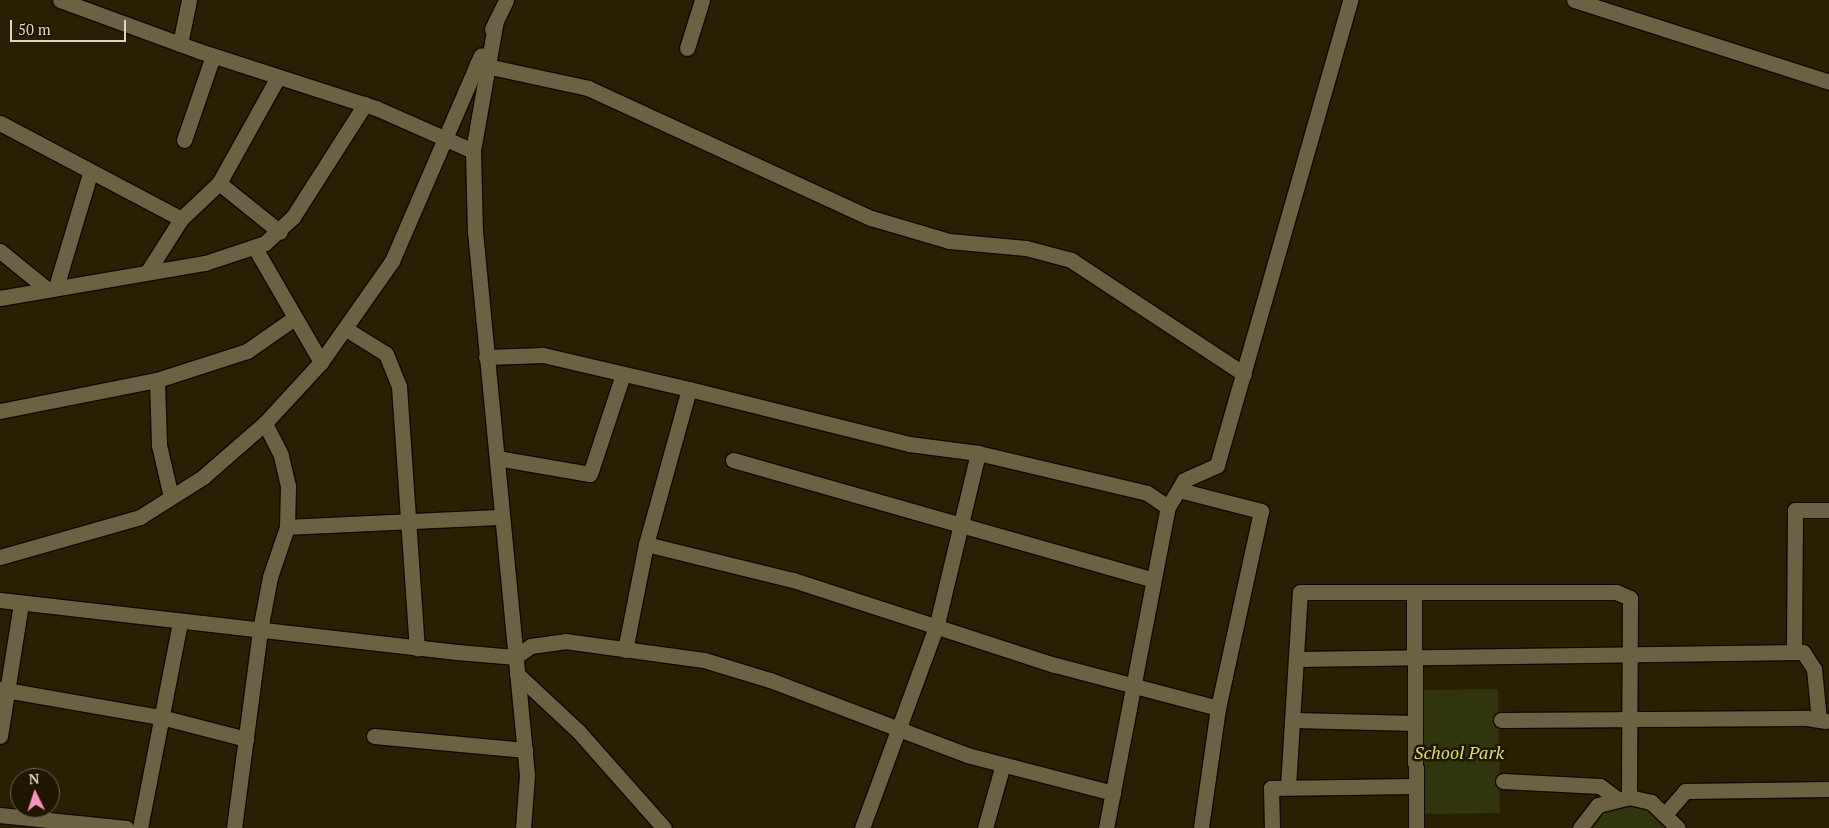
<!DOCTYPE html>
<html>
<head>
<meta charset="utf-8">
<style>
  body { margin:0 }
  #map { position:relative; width:1829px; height:828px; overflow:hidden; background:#2a1f03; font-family:"PT Serif",serif }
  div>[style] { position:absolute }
  .green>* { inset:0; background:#31350d }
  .roads { filter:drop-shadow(1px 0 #120800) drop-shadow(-1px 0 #120800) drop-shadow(0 1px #120800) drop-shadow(0 -1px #120800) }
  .minor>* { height:15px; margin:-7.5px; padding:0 7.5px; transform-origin:7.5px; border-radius:7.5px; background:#6d6144 }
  span { translate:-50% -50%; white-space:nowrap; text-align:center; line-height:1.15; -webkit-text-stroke:5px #201600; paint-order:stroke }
  .park-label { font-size:18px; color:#d2e164; font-style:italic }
  .north { position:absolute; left:10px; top:768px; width:50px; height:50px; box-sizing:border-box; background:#201600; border:1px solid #6c6350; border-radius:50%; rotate:356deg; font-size:14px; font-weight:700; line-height:20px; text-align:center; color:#ddd7c7 }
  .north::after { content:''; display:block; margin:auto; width:18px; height:22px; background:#fb8fc4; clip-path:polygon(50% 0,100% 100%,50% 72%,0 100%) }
  .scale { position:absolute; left:10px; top:20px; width:116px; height:22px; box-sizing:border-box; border:2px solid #ddd7c7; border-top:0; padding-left:6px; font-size:15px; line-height:18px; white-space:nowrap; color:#ddd7c7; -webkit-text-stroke:4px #201600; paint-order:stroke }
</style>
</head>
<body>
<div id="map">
  <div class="green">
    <i style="clip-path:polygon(1498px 689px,1500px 813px,1417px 814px,1420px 690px)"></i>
    <i style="clip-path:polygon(1631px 802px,1648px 809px,1670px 828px,1588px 828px,1593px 818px)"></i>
  </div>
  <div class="roads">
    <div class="minor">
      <i style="left:60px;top:0;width:148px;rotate:20.1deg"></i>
      <i style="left:199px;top:51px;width:186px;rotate:17.9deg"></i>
      <i style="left:376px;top:108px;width:106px;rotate:23.9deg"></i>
      <i style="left:1574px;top:0;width:268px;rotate:17.8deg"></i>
      <i style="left:496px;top:20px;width:133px;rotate:100deg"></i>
      <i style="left:473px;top:151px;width:80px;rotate:88.6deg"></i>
      <i style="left:475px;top:231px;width:546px;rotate:84.54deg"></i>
      <i style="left:527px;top:775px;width:53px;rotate:94.3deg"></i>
      <i style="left:492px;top:29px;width:32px;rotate:-64deg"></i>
      <i style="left:180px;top:44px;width:45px;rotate:-78.4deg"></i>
      <i style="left:687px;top:48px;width:50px;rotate:-72.6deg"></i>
      <i style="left:477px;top:64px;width:114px;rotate:12.2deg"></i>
      <i style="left:588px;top:88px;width:311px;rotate:24.7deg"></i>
      <i style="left:871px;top:218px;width:81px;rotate:16.4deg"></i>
      <i style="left:949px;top:241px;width:77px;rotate:5.2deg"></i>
      <i style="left:1026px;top:248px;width:47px;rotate:14.9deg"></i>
      <i style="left:1071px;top:260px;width:207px;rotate:33.4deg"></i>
      <i style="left:0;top:123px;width:205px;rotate:27.9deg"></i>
      <i style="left:184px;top:140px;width:89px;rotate:-71deg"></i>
      <i style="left:219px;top:183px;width:78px;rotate:38.8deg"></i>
      <i style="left:255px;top:248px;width:132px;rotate:59.9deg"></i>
      <i style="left:0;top:251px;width:60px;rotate:39deg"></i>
      <i style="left:148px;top:271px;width:62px;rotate:-57.6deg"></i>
      <i style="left:181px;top:219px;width:52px;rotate:-43.5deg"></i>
      <i style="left:219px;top:183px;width:121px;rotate:-60.9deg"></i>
      <i style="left:56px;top:287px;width:118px;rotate:-73.3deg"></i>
      <i style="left:0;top:298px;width:208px;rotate:-9.7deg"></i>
      <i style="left:205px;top:263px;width:63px;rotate:-18.4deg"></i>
      <i style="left:265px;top:243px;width:38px;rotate:-43deg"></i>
      <i style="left:293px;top:217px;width:134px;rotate:-57.5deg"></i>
      <i style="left:346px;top:329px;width:47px;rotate:32deg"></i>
      <i style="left:386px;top:354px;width:35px;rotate:68deg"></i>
      <i style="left:399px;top:386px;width:263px;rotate:86.1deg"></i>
      <i style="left:486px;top:357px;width:57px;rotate:-2deg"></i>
      <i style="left:543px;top:355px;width:150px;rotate:13.1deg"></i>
      <i style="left:689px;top:389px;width:161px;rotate:105.5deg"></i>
      <i style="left:646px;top:544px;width:108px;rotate:101.2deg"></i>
      <i style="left:157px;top:380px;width:65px;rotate:88.2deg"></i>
      <i style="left:159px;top:445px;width:53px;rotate:77deg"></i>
      <i style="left:689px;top:389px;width:227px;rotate:14deg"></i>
      <i style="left:909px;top:444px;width:70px;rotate:7.4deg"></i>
      <i style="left:978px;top:453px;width:174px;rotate:13.3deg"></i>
      <i style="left:1147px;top:493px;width:25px;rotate:34deg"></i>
      <i style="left:0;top:411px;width:160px;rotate:-11.2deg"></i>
      <i style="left:157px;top:380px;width:95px;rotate:-17.9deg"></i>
      <i style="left:247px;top:351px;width:56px;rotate:-34.8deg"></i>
      <i style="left:497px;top:458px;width:94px;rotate:9.8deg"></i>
      <i style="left:590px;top:474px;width:105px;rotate:-71.7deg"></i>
      <i style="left:733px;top:460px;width:435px;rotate:15.9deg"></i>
      <i style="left:1179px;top:490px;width:85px;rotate:14.4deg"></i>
      <i style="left:1261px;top:511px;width:202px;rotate:102.3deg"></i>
      <i style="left:1218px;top:708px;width:121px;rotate:98.1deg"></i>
      <i style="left:287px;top:527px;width:215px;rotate:-2.7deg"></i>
      <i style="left:646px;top:544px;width:151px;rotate:13.8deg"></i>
      <i style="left:793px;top:580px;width:275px;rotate:18deg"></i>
      <i style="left:1055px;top:665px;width:169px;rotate:14.8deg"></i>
      <i style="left:0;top:557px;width:146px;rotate:-15.9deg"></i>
      <i style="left:140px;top:517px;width:75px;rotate:-32.4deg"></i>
      <i style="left:203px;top:477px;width:82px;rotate:-41.1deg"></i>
      <i style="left:265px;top:423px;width:83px;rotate:-47.4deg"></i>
      <i style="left:321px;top:362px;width:123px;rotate:-54.9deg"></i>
      <i style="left:392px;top:261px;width:224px;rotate:-66.6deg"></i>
      <i style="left:1414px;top:592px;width:236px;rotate:89.5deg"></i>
      <i style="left:0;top:600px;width:460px;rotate:6.5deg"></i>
      <i style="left:457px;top:652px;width:58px;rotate:4.9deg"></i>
      <i style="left:515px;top:657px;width:19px;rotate:-35deg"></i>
      <i style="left:531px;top:646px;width:34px;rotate:-8deg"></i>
      <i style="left:565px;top:641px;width:140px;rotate:7.8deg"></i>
      <i style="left:704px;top:660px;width:69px;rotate:16.9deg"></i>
      <i style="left:770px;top:680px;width:211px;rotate:20.8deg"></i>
      <i style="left:967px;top:755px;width:151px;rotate:14.6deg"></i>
      <i style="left:1794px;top:652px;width:142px;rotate:-89.6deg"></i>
      <i style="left:1795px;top:510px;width:34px"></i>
      <i style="left:1296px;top:659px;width:507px;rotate:-0.79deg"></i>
      <i style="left:1803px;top:652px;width:20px;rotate:57deg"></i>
      <i style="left:1814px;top:669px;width:51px;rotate:84.4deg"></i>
      <i style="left:517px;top:674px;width:85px;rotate:43.1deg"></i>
      <i style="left:579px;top:732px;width:128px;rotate:48.5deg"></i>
      <i style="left:0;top:689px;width:163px;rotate:9.9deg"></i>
      <i style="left:161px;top:717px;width:88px;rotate:14.5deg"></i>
      <i style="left:1293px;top:720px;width:122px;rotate:1.4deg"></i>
      <i style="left:1501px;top:720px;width:306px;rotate:-0.4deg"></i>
      <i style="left:1807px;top:718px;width:19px;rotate:9deg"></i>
      <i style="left:0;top:736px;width:135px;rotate:-81deg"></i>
      <i style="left:374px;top:736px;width:152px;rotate:5.3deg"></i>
      <i style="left:1503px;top:781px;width:97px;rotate:3deg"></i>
      <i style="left:1600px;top:786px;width:20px;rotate:37deg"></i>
      <i style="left:1288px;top:787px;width:195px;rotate:-86.5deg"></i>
      <i style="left:1300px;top:592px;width:316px"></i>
      <i style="left:1616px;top:592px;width:15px;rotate:23deg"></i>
      <i style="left:1630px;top:598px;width:199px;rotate:90.3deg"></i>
      <i style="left:1667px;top:812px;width:28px;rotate:-49deg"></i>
      <i style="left:1685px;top:791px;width:144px;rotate:-0.8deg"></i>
      <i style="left:0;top:815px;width:127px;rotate:5.9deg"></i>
      <i style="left:140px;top:828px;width:209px;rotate:-79deg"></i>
      <i style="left:234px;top:828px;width:200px;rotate:-82.5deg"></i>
      <i style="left:260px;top:630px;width:54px;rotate:-79.3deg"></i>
      <i style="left:270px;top:577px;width:53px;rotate:-71.2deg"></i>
      <i style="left:287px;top:527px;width:41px;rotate:-88.6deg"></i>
      <i style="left:288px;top:486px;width:32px;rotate:-103deg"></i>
      <i style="left:281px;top:455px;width:36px;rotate:-117deg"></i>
      <i style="left:862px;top:828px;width:217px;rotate:-69.8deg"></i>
      <i style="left:937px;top:624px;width:176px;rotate:-76.5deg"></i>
      <i style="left:985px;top:828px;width:66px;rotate:-74.3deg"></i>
      <i style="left:1106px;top:828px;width:327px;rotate:-79.1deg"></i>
      <i style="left:1168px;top:507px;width:31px;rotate:-59deg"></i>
      <i style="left:1184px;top:480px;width:36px;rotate:-24deg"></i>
      <i style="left:1217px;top:465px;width:484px;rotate:-74deg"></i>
      <i style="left:1272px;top:828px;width:40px;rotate:-91.4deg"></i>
      <i style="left:1271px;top:788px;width:144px;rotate:-0.8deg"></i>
      <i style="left:1580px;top:828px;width:29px;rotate:-52deg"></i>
      <i style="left:1598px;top:805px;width:32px;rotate:-14deg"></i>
      <i style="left:1629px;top:797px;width:23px;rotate:13deg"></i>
      <i style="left:1651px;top:802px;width:37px;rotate:44deg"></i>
    </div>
  </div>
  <div class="park-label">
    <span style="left:1459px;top:752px">School Park</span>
  </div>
  <div class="north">N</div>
  <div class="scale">50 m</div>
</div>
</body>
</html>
